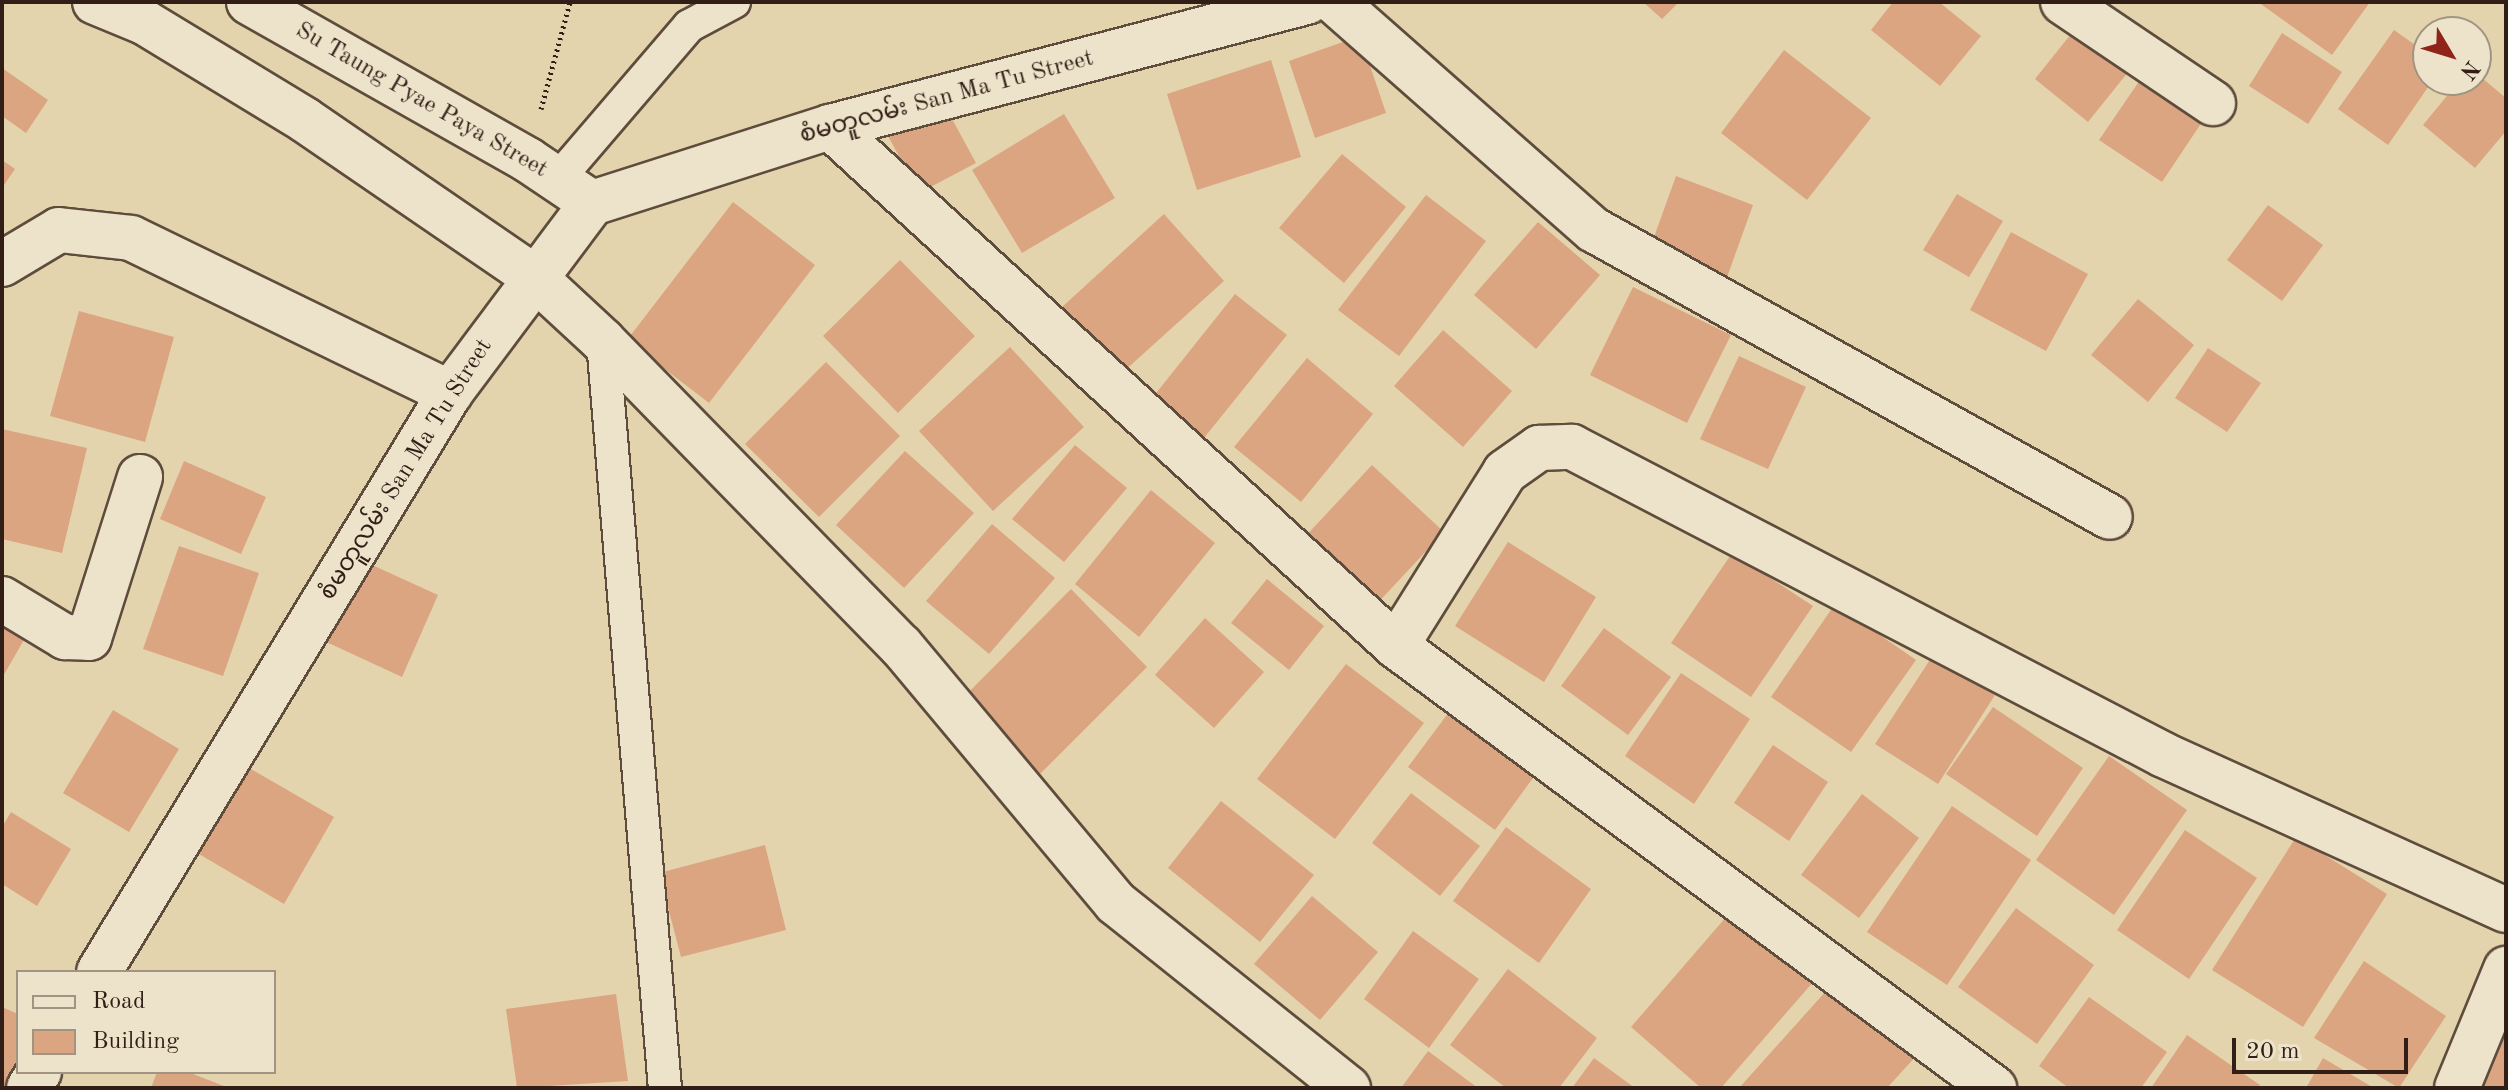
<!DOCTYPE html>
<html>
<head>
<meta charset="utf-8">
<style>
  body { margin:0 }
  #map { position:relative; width:2508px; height:1090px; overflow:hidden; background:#e4d4ae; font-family:"Old Standard TT","Noto Sans Myanmar",serif }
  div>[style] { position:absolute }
  .building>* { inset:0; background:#dba582 }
  .path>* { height:5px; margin-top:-2.5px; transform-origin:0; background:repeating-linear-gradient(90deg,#311e16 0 2px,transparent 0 6px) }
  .roads { filter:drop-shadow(2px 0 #5e4c3c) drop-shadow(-2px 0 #5e4c3c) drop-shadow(0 2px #5e4c3c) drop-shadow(0 -2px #5e4c3c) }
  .lane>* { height:32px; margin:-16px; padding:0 16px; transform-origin:16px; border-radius:16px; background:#ede3ca }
  .street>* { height:44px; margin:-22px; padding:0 22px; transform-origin:22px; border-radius:22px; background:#ede3ca }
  span { translate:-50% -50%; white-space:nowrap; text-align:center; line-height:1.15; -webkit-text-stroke:6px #ede3ca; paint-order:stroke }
  .street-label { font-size:24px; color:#311e16 }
  .frame { position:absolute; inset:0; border:4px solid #311e16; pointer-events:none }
  .legend { position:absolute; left:16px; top:970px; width:260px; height:104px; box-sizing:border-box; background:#ede3ca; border:2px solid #a29482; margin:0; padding:10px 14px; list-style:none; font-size:24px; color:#311e16 }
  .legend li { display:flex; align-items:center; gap:16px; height:40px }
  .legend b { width:40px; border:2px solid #a29482 }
  .north { position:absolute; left:2412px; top:16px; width:80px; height:80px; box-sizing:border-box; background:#ede3ca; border:2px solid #a29482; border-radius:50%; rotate:128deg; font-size:22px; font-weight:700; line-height:32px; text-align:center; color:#311e16 }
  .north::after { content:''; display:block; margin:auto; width:28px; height:36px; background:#8f2418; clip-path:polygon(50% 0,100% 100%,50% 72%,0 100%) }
  .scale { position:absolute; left:2232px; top:1038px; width:176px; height:36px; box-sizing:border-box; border:4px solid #311e16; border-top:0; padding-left:10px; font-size:24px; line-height:28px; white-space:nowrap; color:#311e16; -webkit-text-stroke:6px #ede3ca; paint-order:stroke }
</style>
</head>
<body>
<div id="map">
  <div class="building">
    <i style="clip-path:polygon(1643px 2px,1679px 2px,1662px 19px)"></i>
    <i style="clip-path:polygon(1893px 2px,1939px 2px,1981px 36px,1940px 86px,1871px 30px)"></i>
    <i style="clip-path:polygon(2258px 2px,2370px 2px,2332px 55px)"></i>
    <i style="clip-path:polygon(2079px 24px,2133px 66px,2088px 122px,2035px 79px)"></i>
    <i style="clip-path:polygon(2394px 30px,2428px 54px,2428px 80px,2433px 80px,2388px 145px,2338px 109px)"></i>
    <i style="clip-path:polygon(2282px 33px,2342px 72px,2308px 124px,2249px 86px)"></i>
    <i style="clip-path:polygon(1360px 36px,1386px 113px,1315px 138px,1289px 61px)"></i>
    <i style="clip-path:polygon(1784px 50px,1871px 118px,1807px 200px,1721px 133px)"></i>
    <i style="clip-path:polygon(1271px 60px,1301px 157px,1197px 190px,1167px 94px)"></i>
    <i style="clip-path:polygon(2px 68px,48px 100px,26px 133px,2px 116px)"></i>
    <i style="clip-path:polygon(2476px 73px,2506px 98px,2506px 131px,2475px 168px,2423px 125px,2460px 80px,2476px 80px)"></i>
    <i style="clip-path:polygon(2142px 77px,2204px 119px,2162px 182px,2099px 140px)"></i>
    <i style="clip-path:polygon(945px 106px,976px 163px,919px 193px,888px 136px)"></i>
    <i style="clip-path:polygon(1064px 114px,1115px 198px,1022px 253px,972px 170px)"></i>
    <i style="clip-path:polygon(1342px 154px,1406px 207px,1344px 283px,1279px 228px)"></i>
    <i style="clip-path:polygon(2px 160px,15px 169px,2px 188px)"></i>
    <i style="clip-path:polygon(1676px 176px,1753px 205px,1726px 280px,1649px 251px)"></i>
    <i style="clip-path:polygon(1957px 194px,2003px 221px,1969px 277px,1923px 250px)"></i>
    <i style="clip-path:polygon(1426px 195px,1486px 241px,1399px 356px,1338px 310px)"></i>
    <i style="clip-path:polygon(733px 202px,815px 265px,709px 403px,627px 340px)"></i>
    <i style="clip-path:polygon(2268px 205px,2323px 245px,2282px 301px,2227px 260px)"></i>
    <i style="clip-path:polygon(1164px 214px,1224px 281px,1122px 373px,1062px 307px)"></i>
    <i style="clip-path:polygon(1538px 222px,1600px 275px,1536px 349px,1474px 295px)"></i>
    <i style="clip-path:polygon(2011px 232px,2088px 274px,2046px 351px,1970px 310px)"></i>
    <i style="clip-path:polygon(900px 260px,975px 336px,898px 413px,823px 336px)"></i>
    <i style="clip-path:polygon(1633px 287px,1731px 335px,1687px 423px,1590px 375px)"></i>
    <i style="clip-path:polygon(1235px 294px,1287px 335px,1204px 438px,1153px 397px)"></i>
    <i style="clip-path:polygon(2138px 299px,2194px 345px,2148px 402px,2091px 355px)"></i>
    <i style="clip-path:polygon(79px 311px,174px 337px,145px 442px,50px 416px)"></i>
    <i style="clip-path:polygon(1443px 330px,1512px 391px,1463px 447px,1394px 386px)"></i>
    <i style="clip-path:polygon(1010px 347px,1084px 427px,993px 511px,919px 431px)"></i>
    <i style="clip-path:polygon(2208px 348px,2261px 383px,2227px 432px,2175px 398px)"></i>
    <i style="clip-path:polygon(1739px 356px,1806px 387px,1768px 469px,1700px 439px)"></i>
    <i style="clip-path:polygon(1307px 358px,1373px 414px,1301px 502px,1234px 447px)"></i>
    <i style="clip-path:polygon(826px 362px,900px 436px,819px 517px,745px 444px)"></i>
    <i style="clip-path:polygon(2px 429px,87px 448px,62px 553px,2px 539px)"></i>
    <i style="clip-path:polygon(1075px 445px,1127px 488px,1064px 562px,1012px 519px)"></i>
    <i style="clip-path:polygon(905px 451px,974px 513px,904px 588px,836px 525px)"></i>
    <i style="clip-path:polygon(184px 461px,266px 497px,241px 554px,160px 519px)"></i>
    <i style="clip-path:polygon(1372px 465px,1444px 532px,1373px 608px,1301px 541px)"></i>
    <i style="clip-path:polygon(1151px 490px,1215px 543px,1139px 637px,1075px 584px)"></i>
    <i style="clip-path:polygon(992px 524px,1055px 578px,989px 654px,926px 601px)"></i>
    <i style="clip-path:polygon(1508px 542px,1596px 597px,1544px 682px,1455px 626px)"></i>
    <i style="clip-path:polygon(179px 546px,259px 573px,223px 676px,143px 649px)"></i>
    <i style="clip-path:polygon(1732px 553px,1813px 606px,1751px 697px,1671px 643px)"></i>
    <i style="clip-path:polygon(359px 559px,438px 595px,402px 677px,322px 640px)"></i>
    <i style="clip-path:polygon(1267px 579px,1324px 626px,1289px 670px,1231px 623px)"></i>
    <i style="clip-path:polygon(1071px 589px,1147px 667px,1032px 782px,956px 705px)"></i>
    <i style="clip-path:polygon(1835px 604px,1916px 660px,1851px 752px,1771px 697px)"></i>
    <i style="clip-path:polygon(2px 608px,32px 626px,2px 678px)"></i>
    <i style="clip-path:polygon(1205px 618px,1264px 672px,1214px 728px,1155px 675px)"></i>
    <i style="clip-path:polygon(1604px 628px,1671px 677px,1628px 735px,1561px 686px)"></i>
    <i style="clip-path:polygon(1933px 655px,1995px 695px,1938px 784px,1875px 744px)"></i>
    <i style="clip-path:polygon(1346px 664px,1424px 723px,1335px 839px,1257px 779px)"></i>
    <i style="clip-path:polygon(1681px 673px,1750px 719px,1694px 804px,1625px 756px)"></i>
    <i style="clip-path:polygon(1455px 704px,1541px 767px,1495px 830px,1408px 767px)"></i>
    <i style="clip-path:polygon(1993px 707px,2083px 768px,2037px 836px,1946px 774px)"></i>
    <i style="clip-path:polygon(113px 710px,179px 749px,129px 832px,63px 793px)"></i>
    <i style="clip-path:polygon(1773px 745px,1828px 782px,1789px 841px,1734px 803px)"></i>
    <i style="clip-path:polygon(2109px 756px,2187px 810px,2114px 915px,2036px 860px)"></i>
    <i style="clip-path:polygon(237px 761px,334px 817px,284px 904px,187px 847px)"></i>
    <i style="clip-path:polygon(1411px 793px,1480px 846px,1440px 896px,1372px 843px)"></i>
    <i style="clip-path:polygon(1862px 794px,1919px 838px,1859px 918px,1801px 875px)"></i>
    <i style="clip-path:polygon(1221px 801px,1314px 875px,1260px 942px,1168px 868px)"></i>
    <i style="clip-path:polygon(1952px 806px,2031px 860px,1947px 985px,1867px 932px)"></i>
    <i style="clip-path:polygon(11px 812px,71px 849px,37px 906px,2px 884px,2px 827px)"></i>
    <i style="clip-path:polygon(1506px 827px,1591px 889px,1539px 963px,1453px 901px)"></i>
    <i style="clip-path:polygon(2185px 830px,2257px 878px,2189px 979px,2117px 930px)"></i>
    <i style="clip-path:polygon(2296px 837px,2387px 894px,2303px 1027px,2212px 970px)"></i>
    <i style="clip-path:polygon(765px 845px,786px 930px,681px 957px,659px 873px)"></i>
    <i style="clip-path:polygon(1312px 896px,1378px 952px,1320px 1020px,1254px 964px)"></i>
    <i style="clip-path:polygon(2016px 908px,2094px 965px,2037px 1044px,1958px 987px)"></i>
    <i style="clip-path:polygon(1733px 909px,1814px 981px,1721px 1088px,1701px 1088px,1631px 1027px)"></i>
    <i style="clip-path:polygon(1413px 931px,1479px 979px,1429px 1048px,1364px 999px)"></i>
    <i style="clip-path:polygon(2364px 961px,2446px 1016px,2399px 1088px,2314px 1038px)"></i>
    <i style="clip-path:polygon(1508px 969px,1597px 1038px,1559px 1088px,1506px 1088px,1450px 1045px)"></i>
    <i style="clip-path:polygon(1835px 981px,1917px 1055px,1887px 1088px,1739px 1088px)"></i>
    <i style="clip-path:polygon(616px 994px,628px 1081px,517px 1088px,506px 1009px)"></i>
    <i style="clip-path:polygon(2089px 997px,2167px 1052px,2141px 1088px,2069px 1088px,2039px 1066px)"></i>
    <i style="clip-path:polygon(2px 1007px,18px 1014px,15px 1088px,2px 1088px)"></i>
    <i style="clip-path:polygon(2506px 1034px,2506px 1088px,2480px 1088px,2470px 1081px)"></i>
    <i style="clip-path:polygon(2187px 1035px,2260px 1085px,2258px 1088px,2151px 1088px)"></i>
    <i style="clip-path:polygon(1428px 1051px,1478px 1088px,1401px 1088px)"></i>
    <i style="clip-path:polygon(1594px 1058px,1635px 1088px,1572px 1088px)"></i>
    <i style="clip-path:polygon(2323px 1058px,2374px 1088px,2306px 1088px)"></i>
    <i style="clip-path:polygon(157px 1072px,188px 1072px,229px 1088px,151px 1088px)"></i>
  </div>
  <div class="path">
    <i style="left:541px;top:109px;width:111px;rotate:-74.8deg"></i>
  </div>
  <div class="roads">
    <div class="lane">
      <i style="left:557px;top:180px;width:203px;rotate:-49.4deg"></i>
      <i style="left:689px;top:26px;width:51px;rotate:-28.1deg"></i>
      <i style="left:603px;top:341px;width:750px;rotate:85.26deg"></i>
    </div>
    <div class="street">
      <i style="left:95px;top:2px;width:53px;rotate:22.2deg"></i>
      <i style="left:144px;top:22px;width:188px;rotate:31.3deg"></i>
      <i style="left:305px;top:120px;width:278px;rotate:34.4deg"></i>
      <i style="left:534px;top:277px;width:94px;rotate:42.8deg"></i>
      <i style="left:603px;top:341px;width:426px;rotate:45.7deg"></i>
      <i style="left:901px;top:646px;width:335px;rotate:50.1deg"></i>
      <i style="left:1116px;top:903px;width:297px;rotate:38.6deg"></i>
      <i style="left:249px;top:2px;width:321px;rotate:29.5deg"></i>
      <i style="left:528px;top:160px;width:77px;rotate:33.9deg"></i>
      <i style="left:1335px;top:2px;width:345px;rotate:41.4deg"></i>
      <i style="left:1594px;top:230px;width:590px;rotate:29.08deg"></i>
      <i style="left:2063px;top:2px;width:181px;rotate:34deg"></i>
      <i style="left:830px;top:127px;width:768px;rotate:42.52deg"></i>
      <i style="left:1396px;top:646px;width:744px;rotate:36.47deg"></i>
      <i style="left:2px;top:264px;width:66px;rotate:-30.8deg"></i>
      <i style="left:59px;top:230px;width:72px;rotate:6.3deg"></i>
      <i style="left:131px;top:238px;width:355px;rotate:25.9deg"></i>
      <i style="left:2px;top:599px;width:74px;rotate:31.1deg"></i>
      <i style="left:65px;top:637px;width:24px;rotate:2deg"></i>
      <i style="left:89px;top:638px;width:169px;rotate:-72.4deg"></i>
      <i style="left:1396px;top:646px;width:205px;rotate:-57.9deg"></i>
      <i style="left:1505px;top:472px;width:42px;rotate:-35.2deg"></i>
      <i style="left:1539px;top:448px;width:33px;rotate:-2deg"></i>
      <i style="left:1572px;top:447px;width:667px;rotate:27.49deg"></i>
      <i style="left:2164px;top:755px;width:375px;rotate:24.4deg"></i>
      <i style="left:99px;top:972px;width:677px;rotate:-58.78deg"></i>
      <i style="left:450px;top:393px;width:237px;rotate:-53.2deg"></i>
      <i style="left:592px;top:203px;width:250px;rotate:-17.7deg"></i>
      <i style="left:830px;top:127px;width:494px;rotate:-14.7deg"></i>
      <i style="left:29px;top:1088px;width:19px;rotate:-58deg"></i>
      <i style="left:2457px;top:1088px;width:129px;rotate:-67.6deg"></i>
    </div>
  </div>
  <div class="street-label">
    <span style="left:947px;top:98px;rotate:-15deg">စံမတူလမ်း San Ma Tu Street</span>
    <span style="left:421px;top:101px;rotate:30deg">Su Taung Pyae Paya Street</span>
    <span style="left:407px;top:470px;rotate:-58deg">စံမတူလမ်း San Ma Tu Street</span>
  </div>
  <div class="frame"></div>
  <ul class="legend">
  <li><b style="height:10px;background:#ede3ca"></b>Road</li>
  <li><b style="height:22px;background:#dba582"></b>Building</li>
  </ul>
  <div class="north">N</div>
  <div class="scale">20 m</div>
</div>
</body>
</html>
